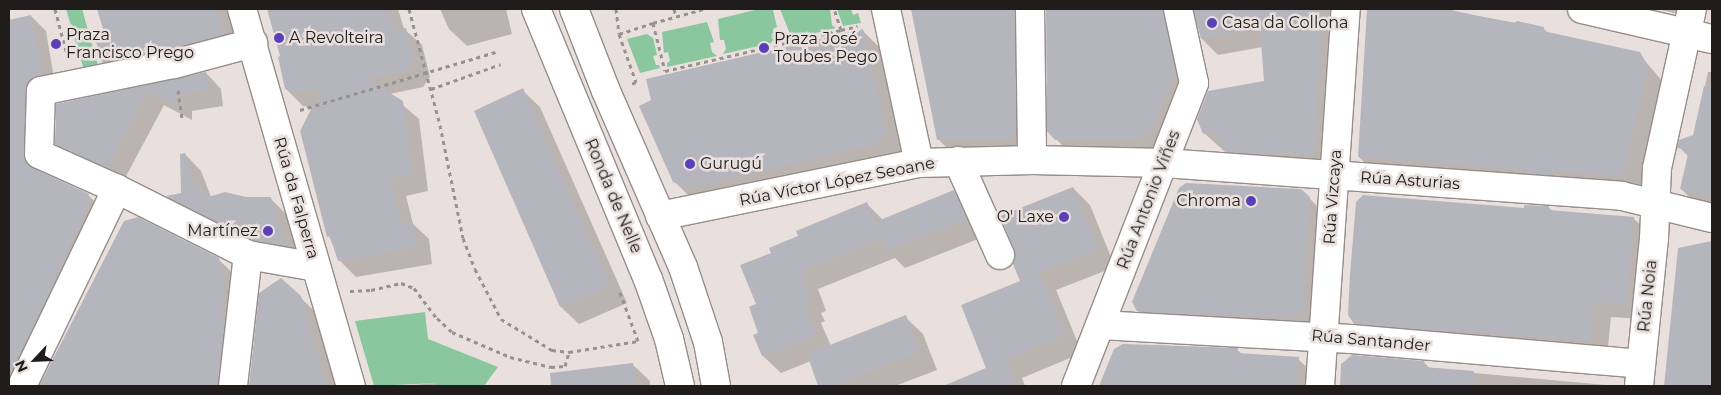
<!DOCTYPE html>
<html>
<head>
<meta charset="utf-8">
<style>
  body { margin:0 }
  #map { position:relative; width:1721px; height:395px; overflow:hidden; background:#e9e0dd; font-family:Montserrat,sans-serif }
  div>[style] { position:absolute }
  .green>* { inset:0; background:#8ac79f }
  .shadow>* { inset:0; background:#0003 }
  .building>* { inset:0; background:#b5b5bd }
  .path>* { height:3px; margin-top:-1.5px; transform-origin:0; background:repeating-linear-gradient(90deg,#98928f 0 4px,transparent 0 8px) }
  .roads { filter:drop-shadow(1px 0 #958d8a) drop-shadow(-1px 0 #958d8a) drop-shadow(0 1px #958d8a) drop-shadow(0 -1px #958d8a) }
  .minor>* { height:28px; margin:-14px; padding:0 14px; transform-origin:14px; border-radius:14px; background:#fff }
  .dots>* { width:14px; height:14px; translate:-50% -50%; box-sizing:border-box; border:2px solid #e9e0dd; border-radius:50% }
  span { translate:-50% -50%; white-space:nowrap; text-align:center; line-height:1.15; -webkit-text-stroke:5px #e9e0dd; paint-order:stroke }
  .poi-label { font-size:16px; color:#1f1c1b }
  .left { translate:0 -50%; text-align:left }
  .right { translate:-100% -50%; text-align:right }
  .street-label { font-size:16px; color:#1f1c1b }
  .frame { position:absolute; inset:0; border:10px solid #1f1c1b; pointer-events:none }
  .north { position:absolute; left:10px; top:335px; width:50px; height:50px; -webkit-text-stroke:4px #e9e0dd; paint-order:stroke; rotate:245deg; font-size:14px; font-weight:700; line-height:20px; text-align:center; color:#1f1c1b }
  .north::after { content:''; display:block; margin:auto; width:18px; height:22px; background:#1f1c1b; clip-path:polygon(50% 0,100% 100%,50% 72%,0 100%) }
</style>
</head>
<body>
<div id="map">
  <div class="green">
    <i style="clip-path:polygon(66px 9px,82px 9px,98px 65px,84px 70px)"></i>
    <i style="clip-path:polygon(759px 9px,773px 10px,777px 27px,773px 29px,775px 38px,779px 38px,780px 41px,723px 54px,726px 49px,724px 40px,720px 40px,718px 19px)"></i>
    <i style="clip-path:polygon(780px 9px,830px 9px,832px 25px,836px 28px,787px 40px,786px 36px,790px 34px)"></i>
    <i style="clip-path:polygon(837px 9px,851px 9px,853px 15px,858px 13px,861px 23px,843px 26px)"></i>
    <i style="clip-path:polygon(707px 22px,714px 42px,710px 43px,712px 52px,717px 56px,667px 67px,667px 63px,670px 61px,668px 52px,664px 53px,662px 32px)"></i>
    <i style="clip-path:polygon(647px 34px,653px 38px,657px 55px,653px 56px,656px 65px,659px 65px,660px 68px,640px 73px,627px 39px)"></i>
    <i style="clip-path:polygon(425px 312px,428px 339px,498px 367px,484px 386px,439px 386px,437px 383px,374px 386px,355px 321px)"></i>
  </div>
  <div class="shadow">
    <i style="clip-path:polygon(99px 9px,227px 9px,240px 52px,121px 79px,103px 62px,108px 40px)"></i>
    <i style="clip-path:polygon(268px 9px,398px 9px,404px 29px,422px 45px,430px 77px,423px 87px,390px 94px,419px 119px,428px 191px,406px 196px,413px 224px,429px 239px,432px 264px,356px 277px,339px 260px,329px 236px,313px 108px,303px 106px,286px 89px,282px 57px)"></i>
    <i style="clip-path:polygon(440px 9px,506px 9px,512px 34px,467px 46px,449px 29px)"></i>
    <i style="clip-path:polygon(912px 9px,1047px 9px,1033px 17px,1032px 147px,954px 155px,938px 139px)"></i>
    <i style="clip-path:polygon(1047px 9px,1342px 9px,1329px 171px,1243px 168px,1204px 133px,1266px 83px,1263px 47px,1218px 55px,1202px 39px,1192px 9px,1191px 88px,1153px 155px,1073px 156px,1048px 131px)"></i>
    <i style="clip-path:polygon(1369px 9px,1440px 9px,1543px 28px,1548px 33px,1639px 54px,1664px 83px,1641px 186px,1634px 191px,1375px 173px,1359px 157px)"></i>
    <i style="clip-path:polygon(1657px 9px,1680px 9px,1674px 13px)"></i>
    <i style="clip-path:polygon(31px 16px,46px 31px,56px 90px,40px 106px,40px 173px,88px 195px,103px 210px,9px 386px,9px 21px)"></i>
    <i style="clip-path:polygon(862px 30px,880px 48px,902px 150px,894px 161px,692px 199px,674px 181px)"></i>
    <i style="clip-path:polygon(1708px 72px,1712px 72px,1712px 208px,1697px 204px,1681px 189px,1689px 157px,1679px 147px,1694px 136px)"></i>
    <i style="clip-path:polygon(206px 73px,221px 89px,223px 106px,192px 111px,192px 120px,164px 105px,123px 182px,72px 159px,56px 144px,57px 105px)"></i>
    <i style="clip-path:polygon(522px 90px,540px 107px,627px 303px,579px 324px,561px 307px,475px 111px)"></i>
    <i style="clip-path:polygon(185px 154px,201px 171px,211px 197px,270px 198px,287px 215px,301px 261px,273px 257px,184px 212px,168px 197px,182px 194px)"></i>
    <i style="clip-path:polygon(1073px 188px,1090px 205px,1115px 267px,1056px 290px,1082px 353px,1022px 378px,1025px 386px,944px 386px,988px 369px,1022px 282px)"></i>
    <i style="clip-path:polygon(954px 192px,971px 209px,983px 237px,905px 268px,895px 258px,818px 289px,826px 311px,821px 313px,825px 321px,821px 323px,831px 346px,905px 317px,923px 334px,937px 370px,895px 386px,820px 386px,811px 361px,781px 373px,763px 356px,755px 335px,760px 333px,758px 305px,773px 253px,867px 204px,883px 220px)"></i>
    <i style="clip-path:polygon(1309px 198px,1325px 214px,1318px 326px,1154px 327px,1138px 311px)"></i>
    <i style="clip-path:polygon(1549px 208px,1553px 212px,1633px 218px,1650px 234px,1641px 319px,1611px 317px,1607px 357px,1371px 339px,1355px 323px,1525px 210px)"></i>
    <i style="clip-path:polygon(124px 224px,218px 259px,235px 275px,235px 386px,40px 386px)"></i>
    <i style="clip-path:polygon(1712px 243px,1712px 386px,1665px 386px,1679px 249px)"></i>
    <i style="clip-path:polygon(261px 294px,300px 297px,317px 314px,337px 386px,250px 386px)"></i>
    <i style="clip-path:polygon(1157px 345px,1237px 350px,1242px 354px,1298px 359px,1314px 374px,1313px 386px,1100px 386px,1115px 350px,1159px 348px)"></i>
    <i style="clip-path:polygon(1424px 362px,1430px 369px,1617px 386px,1342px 386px,1342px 365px)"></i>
    <i style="clip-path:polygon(632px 364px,650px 381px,650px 386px,588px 386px,586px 370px)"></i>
    <i style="clip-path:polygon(437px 383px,440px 386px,399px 386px)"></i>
  </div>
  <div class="building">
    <i style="clip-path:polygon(97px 9px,216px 9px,223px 35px,102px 63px,96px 42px,106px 39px)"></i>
    <i style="clip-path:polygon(267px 9px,387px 9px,393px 30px,406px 28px,414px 60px,407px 71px,367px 79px,403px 101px,412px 175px,390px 179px,401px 223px,412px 221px,417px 247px,338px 261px,330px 236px,327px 237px,300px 131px,322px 88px,299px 93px,285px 89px,278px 57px,280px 56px)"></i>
    <i style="clip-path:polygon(911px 9px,1014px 9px,1016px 130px,1007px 140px,937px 140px)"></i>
    <i style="clip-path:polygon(1046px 9px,1163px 9px,1175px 71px,1152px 129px,1136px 140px,1055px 140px,1047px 131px)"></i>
    <i style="clip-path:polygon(1194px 9px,1322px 9px,1316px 121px,1319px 123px,1314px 155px,1226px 152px,1213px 130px,1203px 134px,1197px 119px,1208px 91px,1264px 81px,1260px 28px,1201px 39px)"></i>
    <i style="clip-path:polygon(1367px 9px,1447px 9px,1513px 24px,1517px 21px,1544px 27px,1543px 31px,1640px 52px,1648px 66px,1625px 170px,1618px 176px,1551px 171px,1551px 175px,1527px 173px,1527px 170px,1358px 157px)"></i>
    <i style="clip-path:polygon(31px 15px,42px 75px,31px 79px,25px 90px,26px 162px,33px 168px,89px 194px,88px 197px,92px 199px,11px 372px,9px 371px,9px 20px)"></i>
    <i style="clip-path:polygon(863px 29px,886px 132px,877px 144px,688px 188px,673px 182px,639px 106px,651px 100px,646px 79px)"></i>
    <i style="clip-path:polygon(206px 72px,208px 90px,177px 95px,177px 105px,148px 91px,107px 168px,55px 144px,56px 104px)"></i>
    <i style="clip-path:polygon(1704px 86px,1712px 87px,1712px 197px,1680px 189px,1689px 150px,1677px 148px,1679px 140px,1693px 135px)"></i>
    <i style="clip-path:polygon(523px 88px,610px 286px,560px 307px,474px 111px)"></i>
    <i style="clip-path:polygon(185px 153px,197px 189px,203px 187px,205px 198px,225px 192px,246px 197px,271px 197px,285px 246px,255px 240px,166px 196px,181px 193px,180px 154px)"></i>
    <i style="clip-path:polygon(1186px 183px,1301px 189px,1310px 197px,1302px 310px,1293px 318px,1137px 311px,1132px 302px,1179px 188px)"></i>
    <i style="clip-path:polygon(1073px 187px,1099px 249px,1039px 273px,1065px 336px,1005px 360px,1016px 386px,943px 386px,986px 368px,961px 305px,1020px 281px,1013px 264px,1014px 249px,1000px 216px)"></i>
    <i style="clip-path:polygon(954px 190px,967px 219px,887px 251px,882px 239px,802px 271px,809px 293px,805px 295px,808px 303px,804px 305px,817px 335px,762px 356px,753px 335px,758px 333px,749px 307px,756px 304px,740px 265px,771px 253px,769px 248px,798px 236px,796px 231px,867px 202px,875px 222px)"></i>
    <i style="clip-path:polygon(1363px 195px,1524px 208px,1524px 205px,1549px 206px,1549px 210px,1634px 217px,1626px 304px,1595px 301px,1591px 341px,1354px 324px,1348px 315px,1350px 274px,1356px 202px)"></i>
    <i style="clip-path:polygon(138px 217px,219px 258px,225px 279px,221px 320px,225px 318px,218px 383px,214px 382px,214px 386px,39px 386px,124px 221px)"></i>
    <i style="clip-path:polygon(1712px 241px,1712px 386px,1664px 386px,1678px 248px)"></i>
    <i style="clip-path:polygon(281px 278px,301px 296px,326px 386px,249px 386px,259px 293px)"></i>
    <i style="clip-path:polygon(906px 315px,920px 352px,834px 386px,818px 386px,807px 354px)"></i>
    <i style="clip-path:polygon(1123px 344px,1238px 348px,1238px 353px,1299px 357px,1297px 386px,1099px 386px,1114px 349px)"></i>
    <i style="clip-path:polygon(1352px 355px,1424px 361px,1424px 367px,1474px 371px,1473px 386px,1343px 386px,1340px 385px,1341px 364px)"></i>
    <i style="clip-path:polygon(633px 363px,636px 386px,551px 386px,550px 373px)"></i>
  </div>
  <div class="path">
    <i style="left:55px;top:9px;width:52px;rotate:75.4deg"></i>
    <i style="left:409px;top:9px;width:120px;rotate:75deg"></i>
    <i style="left:440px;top:125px;width:115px;rotate:78.5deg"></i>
    <i style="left:463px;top:238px;width:33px;rotate:69deg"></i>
    <i style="left:475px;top:269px;width:56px;rotate:62.5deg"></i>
    <i style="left:501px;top:319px;width:60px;rotate:31.3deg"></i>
    <i style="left:552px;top:350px;width:17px;rotate:7deg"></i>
    <i style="left:616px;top:9px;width:25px;rotate:83deg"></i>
    <i style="left:619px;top:34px;width:51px;rotate:70.5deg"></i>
    <i style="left:636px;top:82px;width:5px;rotate:158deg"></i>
    <i style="left:674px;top:9px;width:7px;rotate:74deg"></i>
    <i style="left:653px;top:23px;width:53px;rotate:-15.4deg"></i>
    <i style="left:841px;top:30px;width:17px;rotate:-13deg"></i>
    <i style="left:619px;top:34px;width:36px;rotate:-18deg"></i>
    <i style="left:653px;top:23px;width:49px;rotate:76deg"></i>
    <i style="left:665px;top:71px;width:181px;rotate:-13.1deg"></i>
    <i style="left:841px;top:30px;width:22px;rotate:-108deg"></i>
    <i style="left:431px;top:89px;width:74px;rotate:-19.7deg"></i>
    <i style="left:178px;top:90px;width:29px;rotate:82deg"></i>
    <i style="left:300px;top:110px;width:204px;rotate:-16.5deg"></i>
    <i style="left:350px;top:291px;width:21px;rotate:-3deg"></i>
    <i style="left:371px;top:290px;width:31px;rotate:-13deg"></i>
    <i style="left:401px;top:283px;width:14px;rotate:21deg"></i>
    <i style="left:414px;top:288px;width:38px;rotate:53deg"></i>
    <i style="left:437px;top:318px;width:21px;rotate:43deg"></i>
    <i style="left:452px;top:332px;width:63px;rotate:23.3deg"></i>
    <i style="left:510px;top:357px;width:42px;rotate:13.7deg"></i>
    <i style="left:551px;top:367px;width:14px;rotate:-4deg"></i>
    <i style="left:565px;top:366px;width:15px;rotate:-74deg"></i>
    <i style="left:569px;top:352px;width:70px;rotate:-9.1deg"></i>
    <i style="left:638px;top:341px;width:54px;rotate:-110.4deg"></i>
  </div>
  <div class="roads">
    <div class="minor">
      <i style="left:242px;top:9px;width:392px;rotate:73.9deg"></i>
      <i style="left:536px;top:9px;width:292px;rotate:67.5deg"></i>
      <i style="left:648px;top:279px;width:64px;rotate:70.7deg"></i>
      <i style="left:669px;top:339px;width:48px;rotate:76.8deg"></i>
      <i style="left:574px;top:9px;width:88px;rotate:68.7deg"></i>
      <i style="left:606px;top:91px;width:192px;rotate:66.4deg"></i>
      <i style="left:683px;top:267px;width:79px;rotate:71.6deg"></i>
      <i style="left:708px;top:342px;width:45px;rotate:79.7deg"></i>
      <i style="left:886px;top:9px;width:157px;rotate:77.9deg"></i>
      <i style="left:1030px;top:9px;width:151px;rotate:89.2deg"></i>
      <i style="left:1582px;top:9px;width:133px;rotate:13deg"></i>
      <i style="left:958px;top:161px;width:103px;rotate:65.9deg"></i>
      <i style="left:117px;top:189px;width:85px;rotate:-155.8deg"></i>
      <i style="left:39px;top:154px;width:63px;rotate:-88.2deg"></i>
      <i style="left:41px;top:91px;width:136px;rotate:-11.5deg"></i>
      <i style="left:174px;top:64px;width:82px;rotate:-14.9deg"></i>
      <i style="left:660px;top:216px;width:264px;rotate:-11.6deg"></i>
      <i style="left:919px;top:163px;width:113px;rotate:-1.5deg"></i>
      <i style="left:1032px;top:160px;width:132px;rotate:1.3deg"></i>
      <i style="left:1164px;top:163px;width:459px;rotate:4.1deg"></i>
      <i style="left:1622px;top:196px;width:93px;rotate:13.7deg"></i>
      <i style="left:1100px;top:325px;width:251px;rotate:3.2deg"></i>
      <i style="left:1351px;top:339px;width:291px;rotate:4.9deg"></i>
      <i style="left:22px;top:386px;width:219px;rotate:-64.3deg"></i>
      <i style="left:117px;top:189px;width:147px;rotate:26.7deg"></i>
      <i style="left:248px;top:255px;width:69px;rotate:10deg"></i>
      <i style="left:233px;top:386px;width:132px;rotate:-83.5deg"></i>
      <i style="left:1076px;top:386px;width:325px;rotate:-68.7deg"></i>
      <i style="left:1194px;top:83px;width:76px;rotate:-102.2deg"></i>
      <i style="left:1320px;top:386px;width:378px;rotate:-86.1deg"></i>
      <i style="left:1639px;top:386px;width:148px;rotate:-84.2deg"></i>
      <i style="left:1654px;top:239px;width:71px;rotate:-87.6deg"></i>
      <i style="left:1657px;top:168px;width:163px;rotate:-77.6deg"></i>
    </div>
  </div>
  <div class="dots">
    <i style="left:1212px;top:23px;background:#5b3fb8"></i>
    <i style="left:279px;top:38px;background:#5b3fb8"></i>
    <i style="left:56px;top:44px;background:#5b3fb8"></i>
    <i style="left:764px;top:48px;background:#5b3fb8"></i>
    <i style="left:690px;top:164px;background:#5b3fb8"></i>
    <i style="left:1251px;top:201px;background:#5b3fb8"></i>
    <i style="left:1064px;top:217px;background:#5b3fb8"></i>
    <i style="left:268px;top:231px;background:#5b3fb8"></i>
  </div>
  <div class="poi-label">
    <span class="left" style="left:1222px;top:23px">Casa da Collona</span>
    <span class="left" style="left:66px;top:44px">Praza<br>Francisco Prego</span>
    <span class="left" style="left:289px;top:38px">A Revolteira</span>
    <span class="left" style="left:774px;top:48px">Praza José<br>Toubes Pego</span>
    <span class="left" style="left:700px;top:164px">Gurugú</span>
    <span class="right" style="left:1241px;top:201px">Chroma</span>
    <span class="right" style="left:1054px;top:217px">O' Laxe</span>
    <span class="right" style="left:258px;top:231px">Martínez</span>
  </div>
  <div class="street-label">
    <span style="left:1410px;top:181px;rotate:4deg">Rúa Asturias</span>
    <span style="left:837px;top:182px;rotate:-11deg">Rúa Víctor López Seoane</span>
    <span style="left:613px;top:196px;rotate:67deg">Ronda de Nelle</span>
    <span style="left:1333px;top:197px;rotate:-86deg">Rúa Vizcaya</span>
    <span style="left:296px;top:198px;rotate:74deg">Rúa da Falperra</span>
    <span style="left:1149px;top:200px;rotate:-69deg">Rúa Antonio Viñes</span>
    <span style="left:1648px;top:296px;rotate:-84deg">Rúa Noia</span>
    <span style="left:1371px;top:341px;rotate:5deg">Rúa Santander</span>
  </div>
  <div class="frame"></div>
  <div class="north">N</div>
</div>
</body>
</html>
